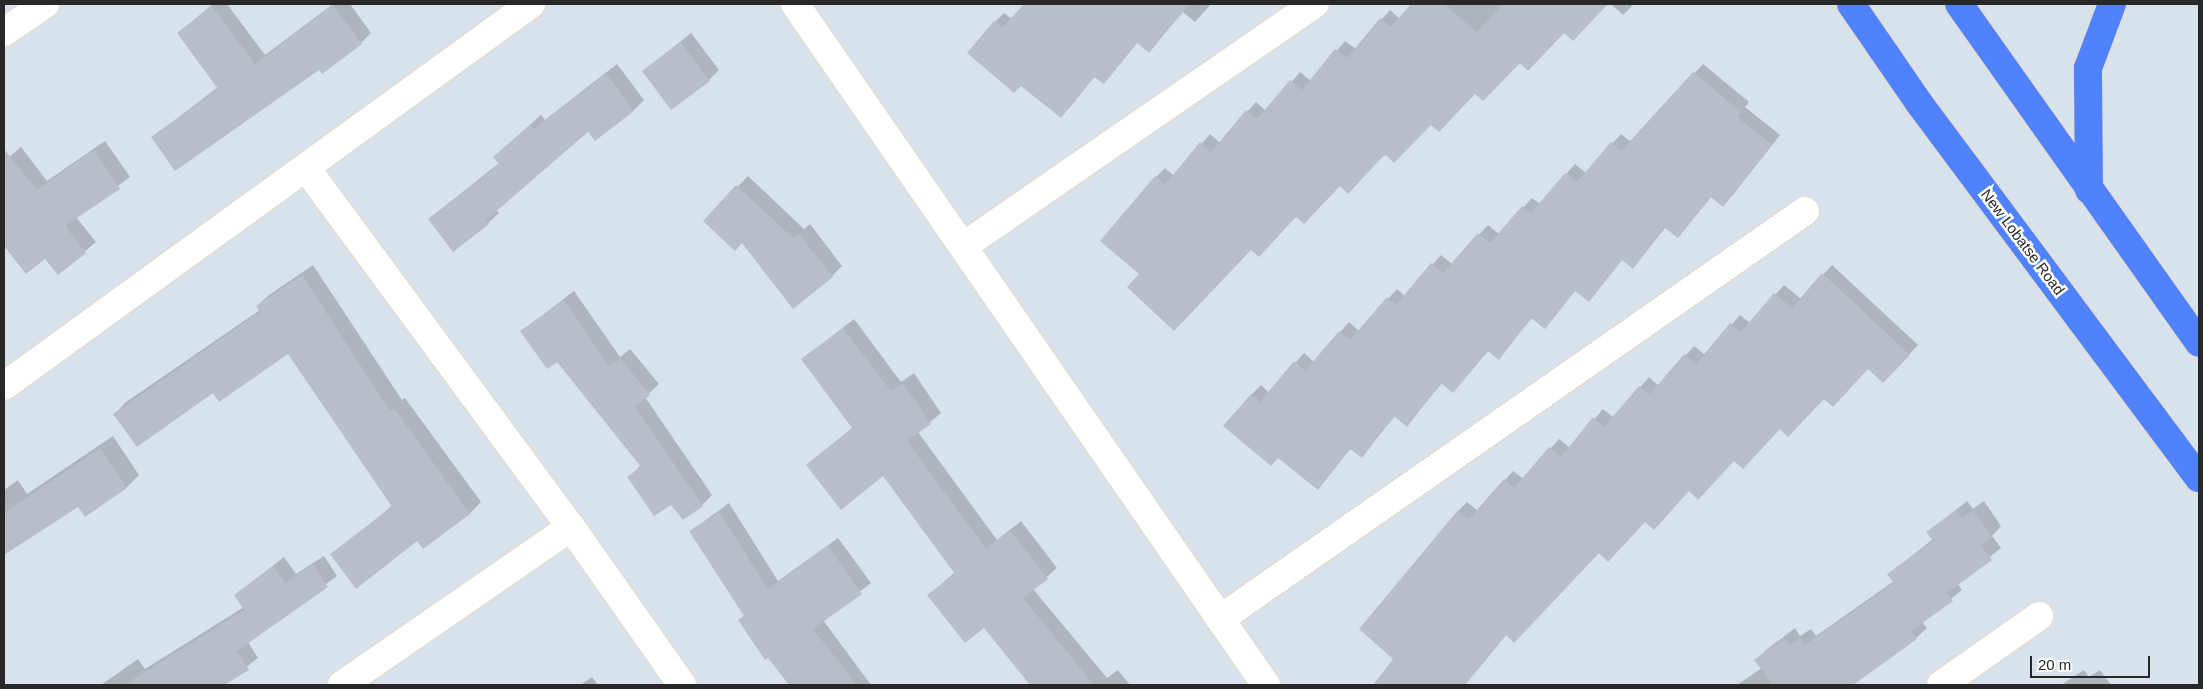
<!DOCTYPE html>
<html>
<head>
<meta charset="utf-8">
<style>
  body { margin:0 }
  #map { position:relative; width:2203px; height:689px; overflow:hidden; background:#d8e2ec; font-family:Arial,sans-serif }
  div>[style] { position:absolute }
  .shadow>* { inset:0; background:#0003 }
  .building>* { inset:0; background:#b8bec7 }
  .roads { filter:drop-shadow(1px 0 #e3ddce) drop-shadow(-1px 0 #e3ddce) drop-shadow(0 1px #e3ddce) drop-shadow(0 -1px #e3ddce) }
  .minor>* { height:28px; margin:-14px; padding:0 14px; transform-origin:14px; border-radius:14px; background:#fff }
  .major>* { height:28px; margin:-14px; padding:0 14px; transform-origin:14px; border-radius:14px; background:#4f82fb }
  span { translate:-50% -50%; white-space:nowrap; text-align:center; line-height:1.15; -webkit-text-stroke:5px #fff; paint-order:stroke }
  .street-label { font-size:15px; color:#282828 }
  .frame { position:absolute; inset:0; border:5px solid #282828; pointer-events:none }
  .scale { position:absolute; left:2030px; top:656px; width:120px; height:22px; box-sizing:border-box; border:2px solid #282828; border-top:0; padding-left:6px; font-size:15px; line-height:18px; white-space:nowrap; color:#282828; -webkit-text-stroke:4px #fff; paint-order:stroke }
</style>
</head>
<body>
<div id="map">
  <div class="shadow">
    <i style="clip-path:polygon(213px 4px,227px 4px,265px 55px,333px 4px,350px 4px,371px 33px,361px 43px,320px 68px,153px 137px,218px 87px,178px 33px)"></i>
    <i style="clip-path:polygon(1025px 4px,1211px 4px,1195px 22px,1183px 12px,1149px 51px,1138px 42px,1104px 83px,1095px 76px,1070px 107px,995px 22px,1004px 13px,1012px 19px)"></i>
    <i style="clip-path:polygon(1412px 4px,1607px 4px,1582px 30px,1565px 31px,1251px 248px,1141px 274px,1156px 177px,1165px 168px,1174px 176px,1210px 134px,1220px 143px,1256px 102px,1266px 111px,1300px 72px,1311px 81px,1345px 41px,1356px 49px,1390px 10px,1400px 19px)"></i>
    <i style="clip-path:polygon(1611px 4px,1634px 4px,1623px 15px)"></i>
    <i style="clip-path:polygon(691px 33px,719px 70px,709px 80px,644px 71px)"></i>
    <i style="clip-path:polygon(617px 64px,644px 100px,634px 110px,595px 139px,588px 130px,496px 210px,499px 213px,488px 223px,429px 219px,499px 163px,505px 147px,541px 115px,545px 120px)"></i>
    <i style="clip-path:polygon(1703px 64px,1749px 102px,1745px 107px,1780px 135px,1732px 196px,1723px 205px,1712px 196px,1678px 237px,1666px 227px,1633px 267px,1623px 259px,1589px 300px,1576px 290px,1545px 327px,1532px 318px,1498px 358px,1489px 350px,1453px 391px,1442px 383px,1407px 425px,1395px 416px,1362px 456px,1351px 448px,1318px 489px,1251px 395px,1261px 385px,1269px 393px,1304px 353px,1314px 362px,1349px 322px,1359px 331px,1397px 289px,1405px 296px,1441px 255px,1452px 264px,1488px 225px,1499px 234px,1532px 198px,1540px 204px,1575px 164px,1586px 173px,1621px 134px,1631px 142px)"></i>
    <i style="clip-path:polygon(105px 141px,130px 177px,76px 217px,96px 242px,58px 274px,45px 257px,4px 248px,4px 161px,21px 147px,47px 181px)"></i>
    <i style="clip-path:polygon(748px 176px,804px 229px,810px 224px,842px 266px,832px 276px,743px 242px,705px 221px)"></i>
    <i style="clip-path:polygon(313px 265px,402px 400px,405px 398px,481px 502px,469px 514px,418px 540px,332px 555px,393px 505px,288px 353px,214px 391px,115px 414px,126px 402px,260px 310px,257px 306px,269px 295px)"></i>
    <i style="clip-path:polygon(1832px 265px,1918px 345px,1883px 382px,1868px 367px,1600px 552px,1507px 634px,1480px 667px,1471px 676px,1468px 674px,1459px 685px,1395px 685px,1383px 675px,1395px 659px,1458px 511px,1467px 502px,1478px 511px,1513px 471px,1524px 479px,1559px 439px,1570px 448px,1603px 409px,1614px 418px,1649px 377px,1659px 386px,1694px 346px,1705px 355px,1740px 315px,1750px 323px,1784px 285px,1801px 299px)"></i>
    <i style="clip-path:polygon(574px 291px,620px 357px,630px 349px,659px 384px,645px 397px,712px 495px,702px 505px,671px 503px,629px 477px,641px 465px,557px 361px,522px 331px)"></i>
    <i style="clip-path:polygon(854px 319px,901px 382px,914px 373px,941px 413px,918px 432px,997px 540px,1021px 521px,1057px 568px,1033px 589px,1107px 678px,1118px 670px,1130px 685px,1049px 685px,1047px 682px,1032px 685px,985px 626px,929px 595px,955px 572px,883px 474px,808px 465px,853px 427px,803px 359px)"></i>
    <i style="clip-path:polygon(113px 436px,139px 475px,127px 487px,85px 515px,78px 505px,4px 554px,4px 490px,18px 480px,27px 494px)"></i>
    <i style="clip-path:polygon(1967px 501px,1973px 509px,1984px 501px,2001px 526px,1992px 536px,2001px 548px,1957px 583px,1962px 590px,1922px 622px,1927px 628px,1916px 638px,1851px 685px,1841px 685px,1834px 676px,1820px 685px,1737px 685px,1762px 668px,1756px 660px,1766px 650px,1795px 628px,1800px 636px,1811px 629px,1816px 636px,1894px 581px,1889px 574px,1933px 539px,1928px 532px)"></i>
    <i style="clip-path:polygon(729px 503px,778px 581px,838px 538px,871px 583px,823px 620px,871px 685px,790px 685px,740px 620px,745px 615px,691px 531px)"></i>
    <i style="clip-path:polygon(324px 556px,337px 576px,248px 642px,258px 658px,222px 685px,201px 685px,198px 681px,192px 685px,101px 685px,138px 659px,145px 669px,244px 607px,235px 595px,284px 557px,296px 574px)"></i>
    <i style="clip-path:polygon(2084px 670px,2089px 677px,2100px 670px,2111px 685px,2061px 685px)"></i>
    <i style="clip-path:polygon(592px 677px,598px 685px,580px 685px)"></i>
  </div>
  <div class="building">
    <i style="clip-path:polygon(1024px 4px,1189px 4px,1149px 53px,1137px 43px,1104px 84px,1094px 77px,1061px 118px,1021px 86px,1014px 93px,967px 53px,994px 21px,1002px 28px)"></i>
    <i style="clip-path:polygon(1411px 4px,1444px 4px,1477px 32px,1503px 4px,1608px 4px,1573px 41px,1564px 33px,1528px 71px,1520px 63px,1483px 101px,1475px 94px,1439px 132px,1431px 125px,1394px 163px,1385px 154px,1348px 194px,1340px 186px,1304px 224px,1296px 217px,1259px 257px,1251px 250px,1174px 331px,1127px 287px,1139px 274px,1100px 241px,1155px 176px,1165px 185px,1200px 142px,1211px 152px,1246px 110px,1257px 119px,1290px 80px,1302px 90px,1335px 49px,1347px 58px,1380px 18px,1391px 27px)"></i>
    <i style="clip-path:polygon(333px 5px,362px 44px,322px 74px,319px 70px,175px 171px,151px 137px,218px 89px,177px 33px,212px 6px,255px 64px)"></i>
    <i style="clip-path:polygon(680px 42px,710px 81px,671px 110px,642px 71px)"></i>
    <i style="clip-path:polygon(1693px 72px,1741px 112px,1737px 117px,1772px 145px,1723px 207px,1711px 197px,1678px 238px,1665px 228px,1633px 269px,1622px 260px,1589px 302px,1575px 291px,1545px 329px,1531px 318px,1499px 360px,1488px 351px,1453px 393px,1441px 383px,1407px 427px,1394px 416px,1362px 458px,1350px 449px,1318px 490px,1278px 458px,1271px 466px,1223px 426px,1251px 394px,1260px 402px,1294px 361px,1305px 371px,1339px 331px,1350px 340px,1387px 297px,1396px 305px,1431px 263px,1443px 273px,1478px 233px,1490px 243px,1522px 206px,1531px 213px,1565px 173px,1577px 182px,1611px 142px,1621px 151px)"></i>
    <i style="clip-path:polygon(606px 74px,634px 111px,595px 141px,588px 132px,486px 220px,489px 224px,453px 252px,428px 219px,499px 164px,493px 157px,530px 125px,534px 129px)"></i>
    <i style="clip-path:polygon(4px 149px,37px 190px,94px 150px,120px 189px,65px 226px,86px 253px,58px 275px,45px 259px,26px 274px,4px 246px)"></i>
    <i style="clip-path:polygon(736px 185px,793px 238px,799px 234px,833px 277px,793px 309px,742px 243px,735px 251px,703px 221px)"></i>
    <i style="clip-path:polygon(1822px 273px,1910px 355px,1883px 383px,1868px 369px,1833px 407px,1824px 399px,1788px 437px,1780px 429px,1743px 469px,1734px 461px,1698px 500px,1689px 491px,1654px 530px,1645px 522px,1608px 562px,1599px 553px,1514px 643px,1506px 635px,1465px 685px,1373px 685px,1393px 659px,1359px 629px,1458px 510px,1469px 519px,1504px 479px,1514px 488px,1549px 447px,1561px 457px,1593px 417px,1604px 427px,1639px 386px,1650px 394px,1684px 354px,1696px 364px,1730px 323px,1741px 332px,1774px 293px,1792px 308px)"></i>
    <i style="clip-path:polygon(302px 275px,390px 411px,394px 408px,470px 514px,423px 549px,417px 541px,356px 589px,330px 554px,392px 507px,288px 354px,219px 402px,213px 393px,137px 447px,113px 414px,260px 312px,256px 306px)"></i>
    <i style="clip-path:polygon(564px 300px,609px 366px,620px 358px,650px 395px,635px 407px,703px 506px,683px 520px,671px 505px,654px 516px,627px 477px,641px 467px,557px 362px,547px 369px,520px 331px)"></i>
    <i style="clip-path:polygon(843px 328px,891px 391px,903px 383px,931px 424px,907px 441px,986px 549px,1010px 530px,1048px 579px,1023px 598px,1094px 685px,1030px 685px,984px 628px,965px 643px,927px 595px,955px 574px,883px 476px,841px 510px,806px 465px,852px 428px,801px 359px)"></i>
    <i style="clip-path:polygon(100px 448px,127px 488px,85px 517px,78px 507px,4px 555px,4px 513px)"></i>
    <i style="clip-path:polygon(1956px 510px,1962px 518px,1973px 510px,1992px 537px,1981px 545px,1992px 560px,1947px 593px,1953px 601px,1911px 631px,1917px 639px,1853px 685px,1773px 685px,1754px 660px,1784px 638px,1790px 645px,1801px 638px,1805px 645px,1894px 583px,1887px 574px,1933px 541px,1926px 532px)"></i>
    <i style="clip-path:polygon(719px 512px,768px 589px,828px 546px,862px 594px,813px 629px,857px 685px,789px 685px,768px 658px,765px 660px,738px 620px,744px 616px,689px 531px)"></i>
    <i style="clip-path:polygon(313px 565px,328px 587px,237px 651px,249px 670px,224px 685px,124px 685px,244px 610px,234px 595px,273px 566px,285px 583px)"></i>
  </div>
  <div class="roads">
    <div class="minor">
      <i style="left:795px;top:4px;width:828px;rotate:55.33deg"></i>
      <i style="left:4px;top:32px;width:50px;rotate:-34.3deg"></i>
      <i style="left:306px;top:168px;width:446px;rotate:53.6deg"></i>
      <i style="left:571px;top:527px;width:193px;rotate:54.9deg"></i>
      <i style="left:965px;top:245px;width:425px;rotate:-34.6deg"></i>
      <i style="left:4px;top:386px;width:651px;rotate:-35.94deg"></i>
      <i style="left:1220px;top:619px;width:713px;rotate:-34.89deg"></i>
      <i style="left:342px;top:685px;width:278px;rotate:-34.6deg"></i>
      <i style="left:1941px;top:685px;width:120px;rotate:-35.1deg"></i>
    </div>
    <div class="major">
      <i style="left:1851px;top:4px;width:120px;rotate:55.5deg"></i>
      <i style="left:1919px;top:103px;width:468px;rotate:53.3deg"></i>
      <i style="left:1959px;top:4px;width:415px;rotate:54.7deg"></i>
      <i style="left:2089px;top:190px;width:122px;rotate:-90.5deg"></i>
      <i style="left:2088px;top:68px;width:68px;rotate:-69.4deg"></i>
    </div>
  </div>
  <div class="street-label">
    <span style="left:2023px;top:242px;rotate:53deg">New Lobatse Road</span>
  </div>
  <div class="frame"></div>
  <div class="scale">20 m</div>
</div>
</body>
</html>
